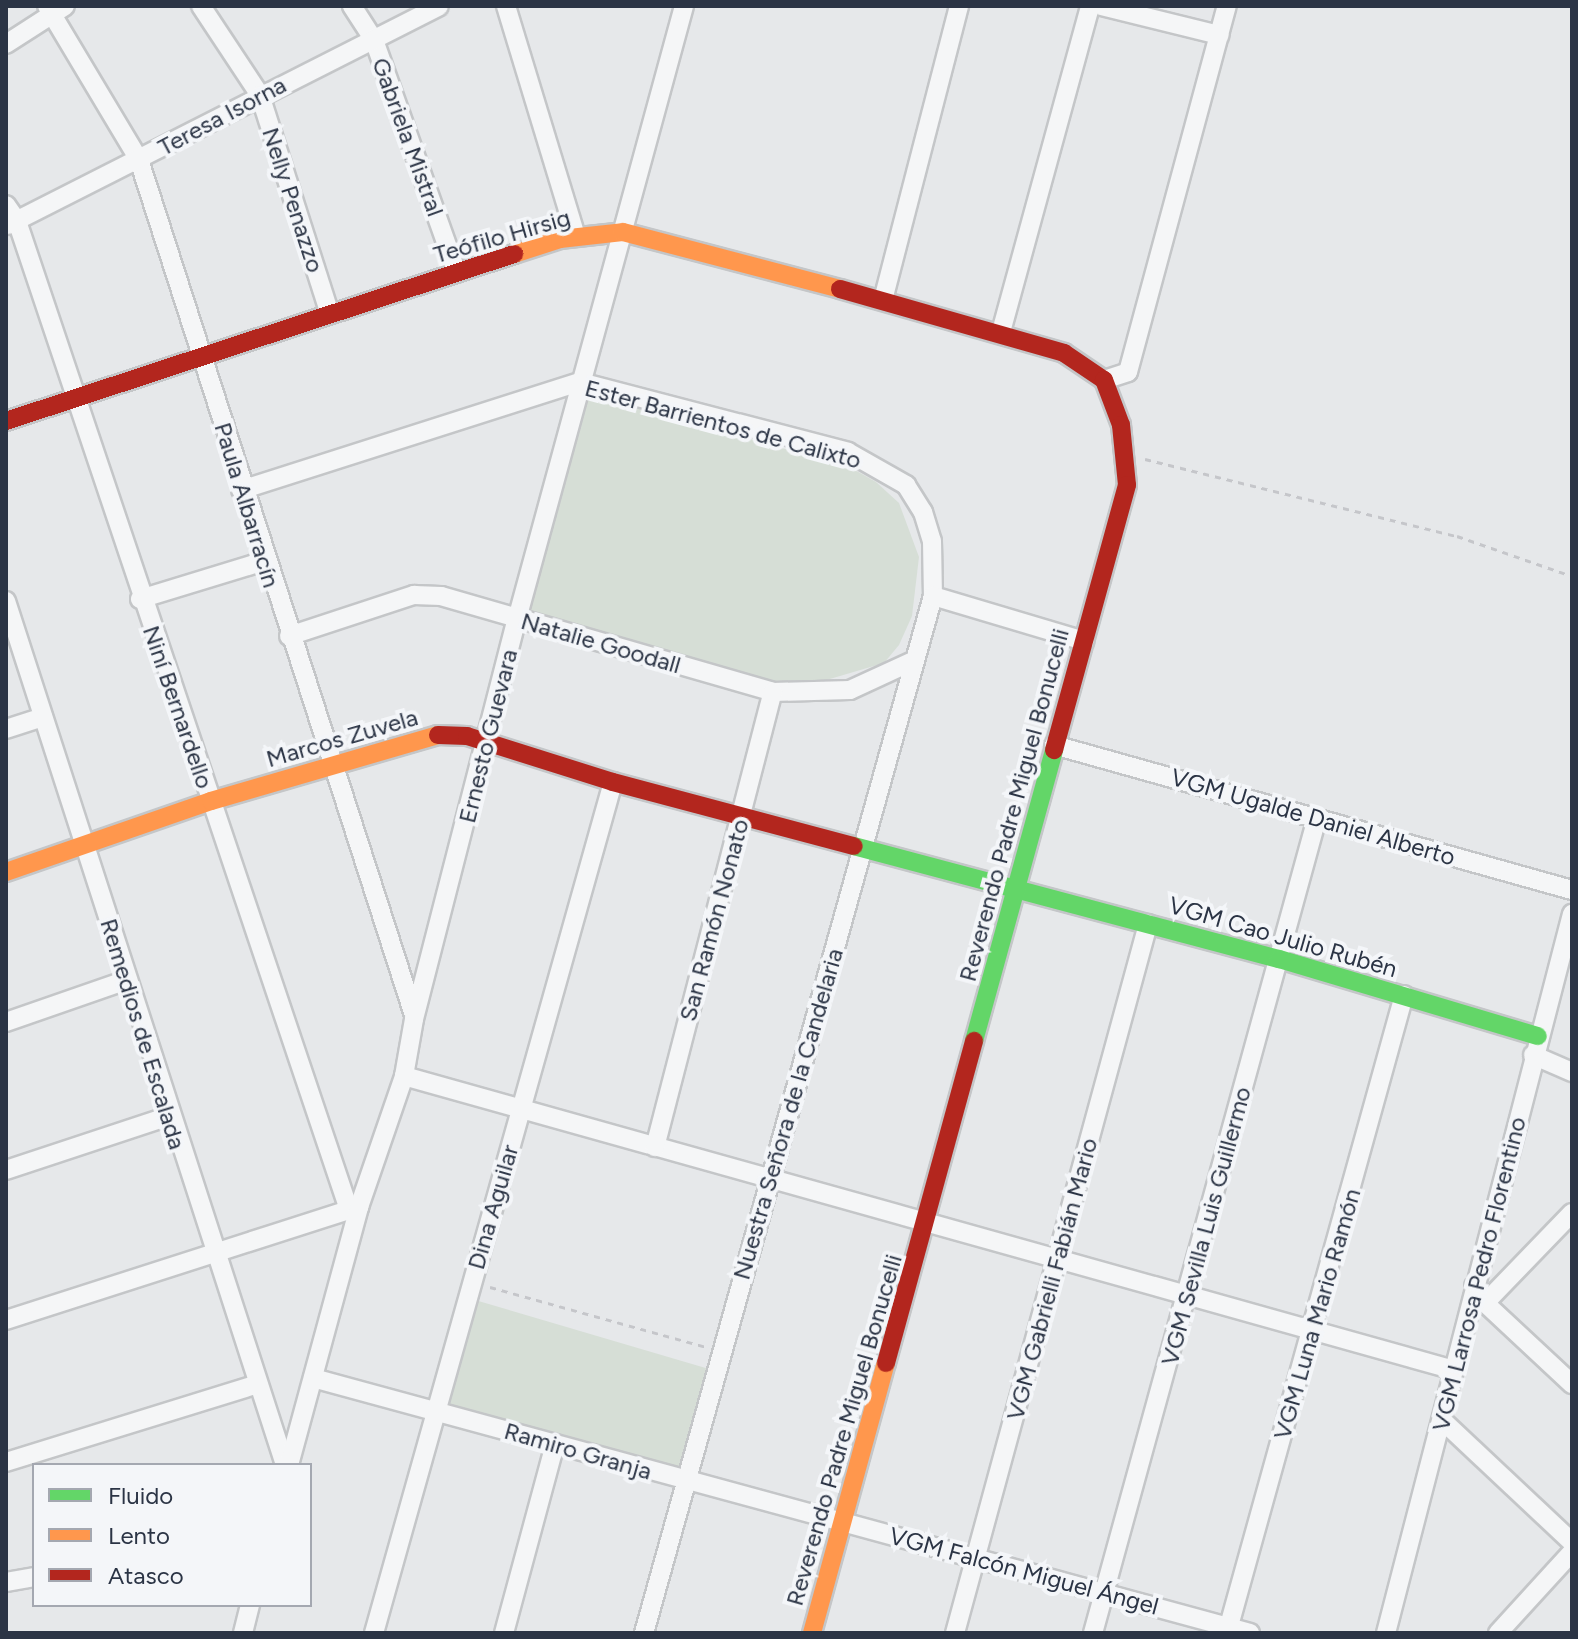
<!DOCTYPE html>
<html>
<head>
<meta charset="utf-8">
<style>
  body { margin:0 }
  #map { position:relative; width:1578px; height:1639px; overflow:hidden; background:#e6e8ea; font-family:Figtree,sans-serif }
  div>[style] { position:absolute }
  .green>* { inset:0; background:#d6ded6 }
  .path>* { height:3px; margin-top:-1.5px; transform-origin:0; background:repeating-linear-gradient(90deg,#c5c6ca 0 6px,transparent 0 12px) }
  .roads { filter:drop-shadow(2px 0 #c4c6c8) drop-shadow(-2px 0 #c4c6c8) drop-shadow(0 2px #c4c6c8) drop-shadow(0 -2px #c4c6c8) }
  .street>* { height:18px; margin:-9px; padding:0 9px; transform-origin:9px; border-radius:9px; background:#f5f6f7 }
  .fast>* { height:18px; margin:-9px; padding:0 9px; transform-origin:9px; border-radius:9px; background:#63d668 }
  .slow>* { height:18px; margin:-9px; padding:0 9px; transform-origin:9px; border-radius:9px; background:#ff974d }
  .jam>* { height:18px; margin:-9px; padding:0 9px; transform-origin:9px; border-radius:9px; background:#b3261e }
  span { translate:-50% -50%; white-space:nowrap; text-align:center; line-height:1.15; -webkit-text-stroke:8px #f4f6f9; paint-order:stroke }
  .street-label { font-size:24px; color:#2b3445 }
  .frame { position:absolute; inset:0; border:8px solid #2b3445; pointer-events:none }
  .legend { position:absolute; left:32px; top:1463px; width:280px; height:144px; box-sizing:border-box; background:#f4f6f9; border:2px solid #a4a8b1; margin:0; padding:10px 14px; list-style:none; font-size:24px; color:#2b3445 }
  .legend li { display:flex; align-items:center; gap:16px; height:40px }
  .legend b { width:40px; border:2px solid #a4a8b1 }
</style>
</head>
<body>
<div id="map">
  <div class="green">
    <i style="clip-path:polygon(585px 390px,853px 469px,876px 482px,899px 503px,919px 557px,912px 616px,899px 645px,884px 663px,823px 681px,775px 682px,523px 613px)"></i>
    <i style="clip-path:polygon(475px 1300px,709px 1369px,680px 1470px,444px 1404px)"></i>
  </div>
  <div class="path">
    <i style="left:1145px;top:459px;width:321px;rotate:13.9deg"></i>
    <i style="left:1457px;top:536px;width:122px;rotate:19.2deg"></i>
    <i style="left:490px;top:1287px;width:224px;rotate:15.5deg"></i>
  </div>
  <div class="roads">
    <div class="street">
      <i style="left:47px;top:6px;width:179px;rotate:59.1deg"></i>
      <i style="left:139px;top:160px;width:895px;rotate:72.17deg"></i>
      <i style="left:201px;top:6px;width:107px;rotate:56.5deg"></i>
      <i style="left:260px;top:95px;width:230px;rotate:72.3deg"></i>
      <i style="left:352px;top:6px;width:40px;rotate:57.1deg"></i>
      <i style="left:374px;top:40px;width:247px;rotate:70.4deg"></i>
      <i style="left:506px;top:6px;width:241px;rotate:73.1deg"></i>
      <i style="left:1101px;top:6px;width:122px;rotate:13.8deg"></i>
      <i style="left:6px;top:44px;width:70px;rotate:-32.8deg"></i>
      <i style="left:6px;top:205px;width:19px;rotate:55deg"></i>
      <i style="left:17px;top:221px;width:1043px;rotate:71.44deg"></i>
      <i style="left:8px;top:225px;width:483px;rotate:-26.9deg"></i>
      <i style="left:883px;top:300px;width:304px;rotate:-75.5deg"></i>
      <i style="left:1001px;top:332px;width:338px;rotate:-74.7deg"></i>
      <i style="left:1104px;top:380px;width:25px;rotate:-18deg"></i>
      <i style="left:1128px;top:372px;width:379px;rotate:-74.9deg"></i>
      <i style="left:241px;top:490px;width:356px;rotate:-17.7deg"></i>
      <i style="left:580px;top:382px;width:277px;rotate:14.6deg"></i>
      <i style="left:848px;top:452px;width:67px;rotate:29.6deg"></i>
      <i style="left:906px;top:485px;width:32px;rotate:58deg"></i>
      <i style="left:923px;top:512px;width:30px;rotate:73deg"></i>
      <i style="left:932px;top:541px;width:55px;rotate:89deg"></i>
      <i style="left:933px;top:596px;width:1077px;rotate:105.57deg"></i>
      <i style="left:933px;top:596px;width:158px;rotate:16.6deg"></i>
      <i style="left:140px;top:599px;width:130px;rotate:-17deg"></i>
      <i style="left:6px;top:601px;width:908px;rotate:72.1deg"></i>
      <i style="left:289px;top:636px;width:132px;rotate:-18.2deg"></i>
      <i style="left:414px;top:595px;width:27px;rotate:2deg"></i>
      <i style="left:441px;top:596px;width:346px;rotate:16.1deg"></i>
      <i style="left:773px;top:692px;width:77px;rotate:-1.5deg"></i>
      <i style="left:850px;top:690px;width:69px;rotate:-24.7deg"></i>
      <i style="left:6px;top:729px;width:39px;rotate:-18deg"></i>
      <i style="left:1054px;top:745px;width:538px;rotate:15.64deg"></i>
      <i style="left:6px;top:1022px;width:128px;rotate:-19.1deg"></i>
      <i style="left:1533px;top:1055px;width:43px;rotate:23.6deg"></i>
      <i style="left:404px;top:1076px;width:1090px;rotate:15.64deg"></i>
      <i style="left:655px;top:1147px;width:470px;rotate:-75.5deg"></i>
      <i style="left:6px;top:1170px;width:172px;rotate:-18.3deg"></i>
      <i style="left:1474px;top:1286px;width:20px;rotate:57deg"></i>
      <i style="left:1485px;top:1303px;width:119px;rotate:43deg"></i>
      <i style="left:1485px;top:1303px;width:125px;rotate:-46deg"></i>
      <i style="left:6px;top:1320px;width:371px;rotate:-17.8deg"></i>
      <i style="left:313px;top:1378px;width:971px;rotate:15.22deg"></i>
      <i style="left:1443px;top:1421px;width:177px;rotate:43.2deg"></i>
      <i style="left:6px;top:1462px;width:264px;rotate:-17.2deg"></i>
      <i style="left:289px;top:1465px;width:267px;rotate:-74.8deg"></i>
      <i style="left:359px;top:1207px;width:139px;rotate:-71deg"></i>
      <i style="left:404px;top:1076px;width:58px;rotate:-80deg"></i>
      <i style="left:414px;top:1019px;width:413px;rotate:-75.6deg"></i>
      <i style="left:517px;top:619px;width:635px;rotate:-74.76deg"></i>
      <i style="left:6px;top:1582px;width:28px;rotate:-10deg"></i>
      <i style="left:243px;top:1633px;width:29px;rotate:-76deg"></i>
      <i style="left:374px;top:1633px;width:884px;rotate:-74.31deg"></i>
      <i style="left:504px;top:1633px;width:196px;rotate:-74.9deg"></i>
      <i style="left:955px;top:1633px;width:735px;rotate:-74.77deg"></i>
      <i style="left:1093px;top:1633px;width:845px;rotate:-74.63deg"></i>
      <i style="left:1227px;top:1633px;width:662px;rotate:-74.49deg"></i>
      <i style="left:1386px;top:1633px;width:743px;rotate:-75.5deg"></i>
      <i style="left:1498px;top:1633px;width:110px;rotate:-47.6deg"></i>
    </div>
    <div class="fast">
      <i style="left:854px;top:846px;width:440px;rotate:14.9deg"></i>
      <i style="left:1279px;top:959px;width:270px;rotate:16.6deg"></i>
      <i style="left:974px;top:1041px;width:302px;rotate:-74.6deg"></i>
    </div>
    <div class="slow">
      <i style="left:514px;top:254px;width:48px;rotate:-18.1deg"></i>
      <i style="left:560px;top:239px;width:63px;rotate:-6.3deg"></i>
      <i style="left:623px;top:232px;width:224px;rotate:14.7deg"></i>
      <i style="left:6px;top:872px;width:217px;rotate:-19.1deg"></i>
      <i style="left:211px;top:801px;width:236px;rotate:-16.2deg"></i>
      <i style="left:812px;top:1633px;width:280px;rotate:-74.7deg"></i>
    </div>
    <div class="jam">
      <i style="left:840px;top:289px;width:233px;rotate:15.9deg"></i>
      <i style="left:1064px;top:353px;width:48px;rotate:34deg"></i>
      <i style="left:1104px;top:380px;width:48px;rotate:69.3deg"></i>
      <i style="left:1121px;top:425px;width:60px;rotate:84.3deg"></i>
      <i style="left:1127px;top:485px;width:275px;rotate:105.4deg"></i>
      <i style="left:6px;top:421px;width:535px;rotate:-18.2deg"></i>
      <i style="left:438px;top:735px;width:29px;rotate:2deg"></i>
      <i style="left:467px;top:736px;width:153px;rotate:17.5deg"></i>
      <i style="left:613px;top:782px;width:249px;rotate:14.9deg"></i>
      <i style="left:886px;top:1363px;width:334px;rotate:-74.7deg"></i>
    </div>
  </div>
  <div class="street-label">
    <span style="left:222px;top:116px;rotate:-28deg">Teresa Isorna</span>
    <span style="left:408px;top:137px;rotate:70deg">Gabriela Mistral</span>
    <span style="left:293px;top:200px;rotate:72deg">Nelly Penazzo</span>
    <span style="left:502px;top:236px;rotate:-16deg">Teófilo Hirsig</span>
    <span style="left:723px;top:424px;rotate:15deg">Ester Barrientos de Calixto</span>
    <span style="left:247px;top:505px;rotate:73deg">Paula Albarracín</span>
    <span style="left:601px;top:643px;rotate:16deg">Natalie Goodall</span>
    <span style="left:178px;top:707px;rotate:71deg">Niní Bernardello</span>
    <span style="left:488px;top:736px;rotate:-76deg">Ernesto Guevara</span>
    <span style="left:342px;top:738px;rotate:-16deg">Marcos Zuvela</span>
    <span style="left:1014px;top:805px;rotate:-75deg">Reverendo Padre Miguel Bonucelli</span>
    <span style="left:1313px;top:817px;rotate:16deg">VGM Ugalde Daniel Alberto</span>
    <span style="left:714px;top:920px;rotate:-75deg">San Ramón Nonato</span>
    <span style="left:1283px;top:937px;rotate:16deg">VGM Cao Julio Rubén</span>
    <span style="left:143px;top:1034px;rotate:73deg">Remedios de Escalada</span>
    <span style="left:788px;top:1114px;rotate:-74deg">Nuestra Señora de la Candelaria</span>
    <span style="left:493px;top:1207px;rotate:-74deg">Dina Aguilar</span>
    <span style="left:1206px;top:1226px;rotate:-75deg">VGM Sevilla Luis Guillermo</span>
    <span style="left:1479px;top:1274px;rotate:-76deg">VGM Larrosa Pedro Florentino</span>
    <span style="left:1052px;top:1279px;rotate:-75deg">VGM Gabrielli Fabián Mario</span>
    <span style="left:1317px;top:1314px;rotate:-74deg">VGM Luna Mario Ramón</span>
    <span style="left:844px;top:1430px;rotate:-74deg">Reverendo Padre Miguel Bonucelli</span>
    <span style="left:578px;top:1451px;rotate:16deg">Ramiro Granja</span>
    <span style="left:1024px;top:1571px;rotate:15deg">VGM Falcón Miguel Ángel</span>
  </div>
  <div class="frame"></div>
  <ul class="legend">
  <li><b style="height:10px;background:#63d668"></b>Fluido</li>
  <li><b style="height:10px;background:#ff974d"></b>Lento</li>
  <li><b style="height:10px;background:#b3261e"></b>Atasco</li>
  </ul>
</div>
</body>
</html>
